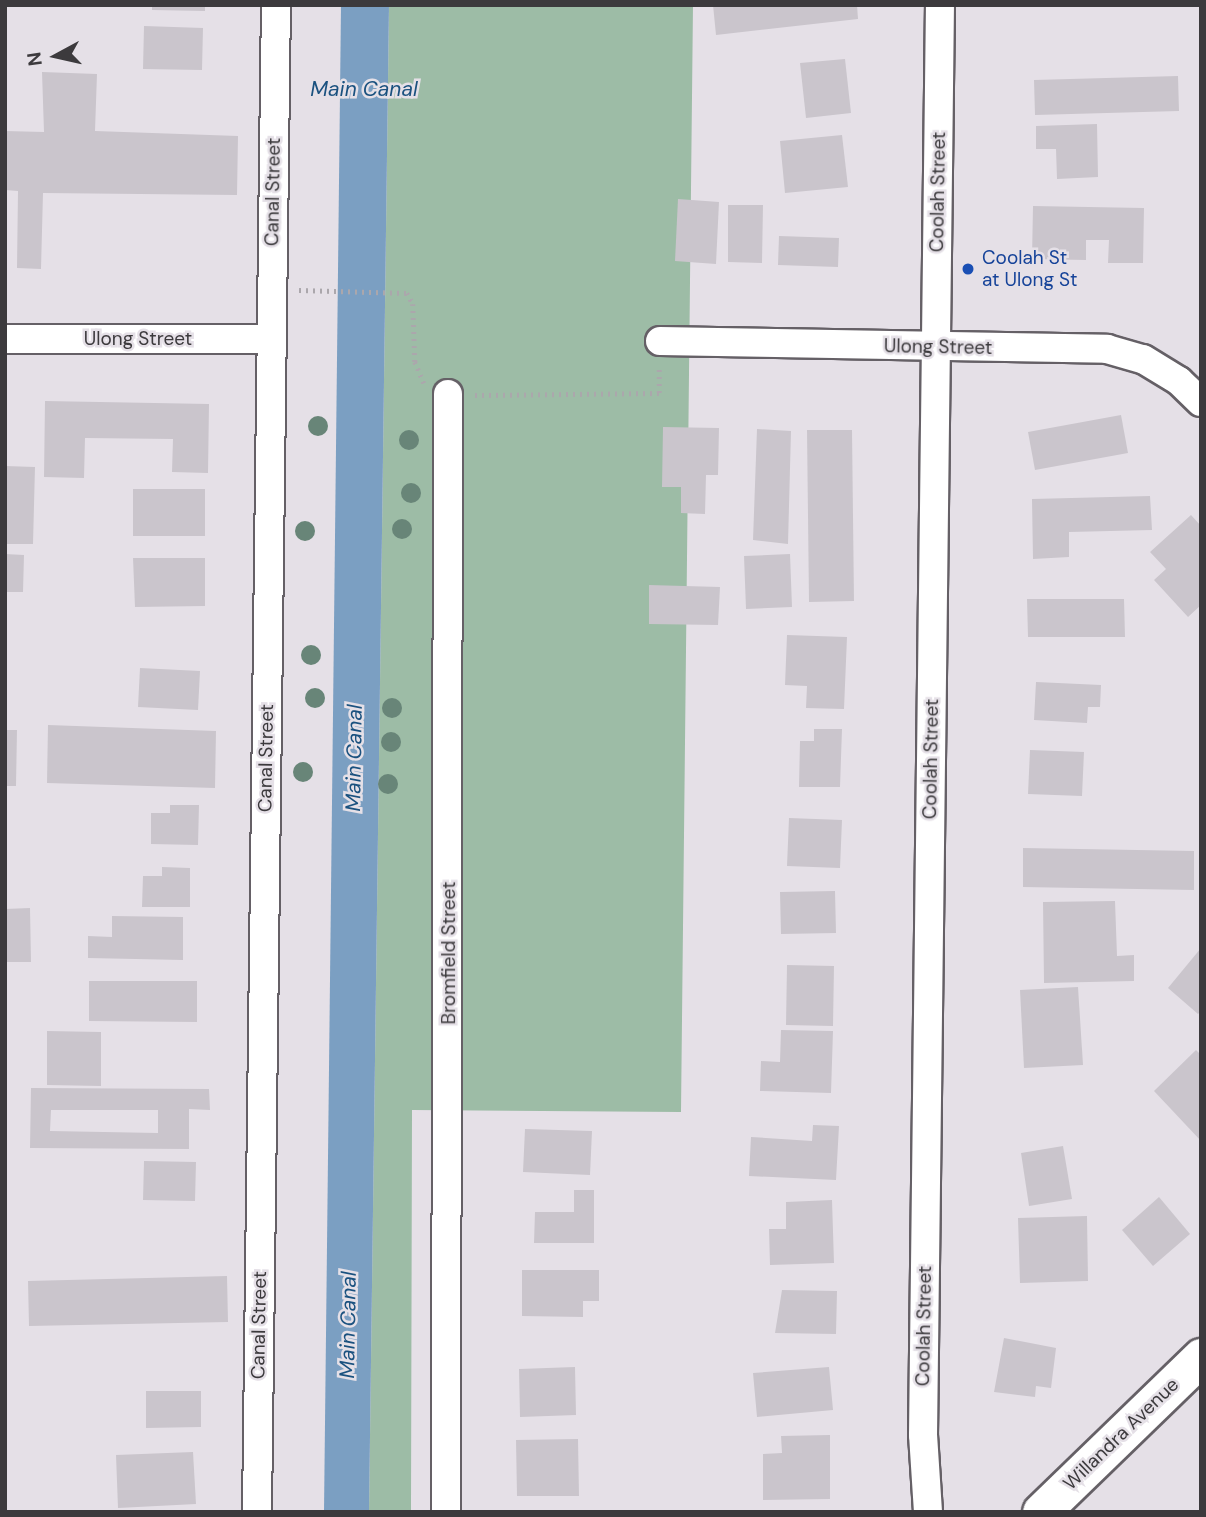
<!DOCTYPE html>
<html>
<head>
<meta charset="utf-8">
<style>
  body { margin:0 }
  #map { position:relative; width:1206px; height:1517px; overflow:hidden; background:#e5e0e7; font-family:"DM Sans",sans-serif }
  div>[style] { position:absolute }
  .green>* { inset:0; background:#9dbca6 }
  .water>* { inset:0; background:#7b9fc2 }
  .building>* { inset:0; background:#cac5cc }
  .path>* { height:4.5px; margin-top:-2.25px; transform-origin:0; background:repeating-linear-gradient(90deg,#aba7ac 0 2px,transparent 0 7px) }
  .roads { filter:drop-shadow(2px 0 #656066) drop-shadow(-2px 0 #656066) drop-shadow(0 2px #656066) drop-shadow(0 -2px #656066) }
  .minor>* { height:28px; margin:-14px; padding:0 14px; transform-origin:14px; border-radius:14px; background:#fff }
  .tertiary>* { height:37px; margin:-18.5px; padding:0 18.5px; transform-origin:18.5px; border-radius:18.5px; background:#fff }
  .trees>* { width:20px; height:20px; margin:-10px; border-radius:50%; background:#688578 }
  .dots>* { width:19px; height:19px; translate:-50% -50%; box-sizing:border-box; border:4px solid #e5e0e7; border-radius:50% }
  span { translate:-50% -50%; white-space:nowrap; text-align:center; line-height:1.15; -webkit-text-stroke:5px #e5e0e7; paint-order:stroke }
  .street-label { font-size:19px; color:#3c3a3d }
  .transit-label { font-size:19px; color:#164399 }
  .left { translate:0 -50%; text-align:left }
  .water-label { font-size:21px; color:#1a517f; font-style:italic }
  .frame { position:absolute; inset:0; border:7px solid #3c3a3d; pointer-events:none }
  .north { position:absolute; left:21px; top:21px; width:70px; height:70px; -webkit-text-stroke:5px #e5e0e7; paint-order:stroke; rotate:262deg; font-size:19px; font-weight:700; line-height:28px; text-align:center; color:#3c3a3d }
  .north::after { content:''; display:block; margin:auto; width:24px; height:32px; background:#3c3a3d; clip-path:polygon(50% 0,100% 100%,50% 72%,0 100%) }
</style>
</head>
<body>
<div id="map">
  <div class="green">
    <i style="clip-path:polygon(389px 5px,693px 5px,681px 1112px,412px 1110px,411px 1512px,369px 1512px)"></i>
  </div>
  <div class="water">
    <i style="clip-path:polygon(341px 5px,389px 5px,369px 1512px,324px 1512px)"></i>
  </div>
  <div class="building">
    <i style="clip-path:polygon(152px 5px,205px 5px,205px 11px,152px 10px)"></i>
    <i style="clip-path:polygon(713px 5px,857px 5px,858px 19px,716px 35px)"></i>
    <i style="clip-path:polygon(144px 26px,203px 28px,202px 70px,143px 69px)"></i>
    <i style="clip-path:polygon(845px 59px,851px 113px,806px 118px,800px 63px)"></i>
    <i style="clip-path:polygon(42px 72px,97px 74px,95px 131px,238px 136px,237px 195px,43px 193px,41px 269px,17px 268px,18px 191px,5px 190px,5px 131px,44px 132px)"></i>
    <i style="clip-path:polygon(1178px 76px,1179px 111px,1035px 115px,1034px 80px)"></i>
    <i style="clip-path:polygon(1097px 124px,1098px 177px,1057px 179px,1056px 149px,1036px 149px,1036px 126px)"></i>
    <i style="clip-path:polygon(842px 135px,848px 187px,785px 193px,780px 141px)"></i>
    <i style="clip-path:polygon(678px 199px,719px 202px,716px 264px,675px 261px)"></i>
    <i style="clip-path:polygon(728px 205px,763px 205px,762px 263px,728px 262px)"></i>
    <i style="clip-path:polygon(1033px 206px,1144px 208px,1143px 263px,1108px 263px,1109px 240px,1086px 240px,1086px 260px,1032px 259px)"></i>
    <i style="clip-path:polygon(779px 236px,839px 238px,838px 267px,778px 265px)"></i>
    <i style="clip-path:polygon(45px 401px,209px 404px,208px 473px,172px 472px,173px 439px,85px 438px,84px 478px,44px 477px)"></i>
    <i style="clip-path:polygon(1121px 415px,1128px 453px,1035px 470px,1028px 432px)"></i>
    <i style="clip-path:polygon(663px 427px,719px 428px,718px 475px,706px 475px,705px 514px,681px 513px,681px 487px,662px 487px)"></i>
    <i style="clip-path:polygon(757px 429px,791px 431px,788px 544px,753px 540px)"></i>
    <i style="clip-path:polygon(807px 430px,852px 430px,854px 601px,809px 602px)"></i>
    <i style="clip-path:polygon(5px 466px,35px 467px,33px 544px,5px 544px)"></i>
    <i style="clip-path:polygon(133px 489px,205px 489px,205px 536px,133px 536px)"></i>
    <i style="clip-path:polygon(1150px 496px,1152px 530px,1069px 532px,1069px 557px,1033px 559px,1032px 499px)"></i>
    <i style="clip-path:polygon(1191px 515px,1201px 526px,1201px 605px,1188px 617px,1154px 580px,1166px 569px,1150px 552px)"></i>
    <i style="clip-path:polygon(5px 554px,24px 555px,23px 592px,5px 592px)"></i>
    <i style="clip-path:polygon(790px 554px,792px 607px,746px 609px,744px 556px)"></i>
    <i style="clip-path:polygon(133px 558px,205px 558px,205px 606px,135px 607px)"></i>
    <i style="clip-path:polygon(649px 585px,720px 587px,718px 625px,649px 624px)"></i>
    <i style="clip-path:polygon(1027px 599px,1124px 599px,1125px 637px,1028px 637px)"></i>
    <i style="clip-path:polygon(787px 635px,847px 637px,844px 709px,806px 708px,807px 686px,785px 685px)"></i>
    <i style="clip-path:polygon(140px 668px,200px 671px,198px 710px,138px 707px)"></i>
    <i style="clip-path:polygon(1036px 682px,1101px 685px,1100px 707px,1088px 707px,1087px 723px,1034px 720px)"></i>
    <i style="clip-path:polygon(48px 725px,216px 731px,215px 788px,47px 783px)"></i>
    <i style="clip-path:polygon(814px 729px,842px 729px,840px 787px,799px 787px,800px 741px,814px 741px)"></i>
    <i style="clip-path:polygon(5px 730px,17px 730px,16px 786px,5px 786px)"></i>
    <i style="clip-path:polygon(1030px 750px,1084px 752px,1082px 796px,1028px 794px)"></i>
    <i style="clip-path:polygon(170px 805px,199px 805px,198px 845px,151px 844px,151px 813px,170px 813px)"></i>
    <i style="clip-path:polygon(789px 818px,842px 820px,840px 868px,787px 866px)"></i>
    <i style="clip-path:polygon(1023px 848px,1194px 851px,1194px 890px,1023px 887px)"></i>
    <i style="clip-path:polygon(162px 867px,190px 868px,190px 907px,142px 907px,143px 876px,162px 876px)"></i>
    <i style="clip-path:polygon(835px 891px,836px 933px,781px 934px,780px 892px)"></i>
    <i style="clip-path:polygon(1115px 901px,1117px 956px,1134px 955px,1134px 981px,1044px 983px,1043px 902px)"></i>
    <i style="clip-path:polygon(30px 908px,31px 962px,5px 962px,5px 909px)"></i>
    <i style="clip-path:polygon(112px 916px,183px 917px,183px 960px,88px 958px,88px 936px,112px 937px)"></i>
    <i style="clip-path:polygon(1201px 948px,1201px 1011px,1198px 1014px,1168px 988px)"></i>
    <i style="clip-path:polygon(787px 965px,834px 966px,833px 1026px,786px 1025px)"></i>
    <i style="clip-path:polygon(89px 981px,197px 981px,197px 1022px,89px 1021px)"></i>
    <i style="clip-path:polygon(1078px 987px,1083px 1065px,1024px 1068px,1020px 990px)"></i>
    <i style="clip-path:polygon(781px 1030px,833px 1031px,831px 1093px,760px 1091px,761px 1061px,780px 1062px)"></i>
    <i style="clip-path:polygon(47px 1031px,101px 1032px,101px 1086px,47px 1085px)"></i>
    <i style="clip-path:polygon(1196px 1050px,1201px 1055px,1201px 1141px,1154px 1091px)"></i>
    <i style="clip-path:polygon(evenodd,31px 1088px,209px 1089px,210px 1110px,189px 1109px,189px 1149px,30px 1148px,31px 1088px,51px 1110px,158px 1110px,158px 1133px,50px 1131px,51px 1110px)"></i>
    <i style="clip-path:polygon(813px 1125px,839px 1126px,836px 1180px,749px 1176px,751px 1137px,812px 1141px)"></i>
    <i style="clip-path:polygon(525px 1129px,592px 1131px,590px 1175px,523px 1172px)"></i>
    <i style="clip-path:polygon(1063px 1146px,1072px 1199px,1029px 1206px,1021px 1153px)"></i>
    <i style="clip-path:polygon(144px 1161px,196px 1162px,195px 1201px,143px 1200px)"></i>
    <i style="clip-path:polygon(574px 1190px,594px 1190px,594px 1243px,534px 1243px,535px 1212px,574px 1212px)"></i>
    <i style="clip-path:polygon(1159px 1197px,1190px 1234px,1153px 1266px,1122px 1230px)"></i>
    <i style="clip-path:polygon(832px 1200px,834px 1263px,770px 1265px,769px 1229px,786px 1229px,786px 1202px)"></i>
    <i style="clip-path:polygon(1087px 1216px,1088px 1281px,1020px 1283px,1018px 1218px)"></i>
    <i style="clip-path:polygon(522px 1270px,599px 1270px,599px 1301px,583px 1301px,583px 1317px,522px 1316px)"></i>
    <i style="clip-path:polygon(227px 1276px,228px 1322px,29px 1326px,28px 1281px)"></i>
    <i style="clip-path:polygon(782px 1290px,837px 1291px,836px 1334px,775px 1333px)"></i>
    <i style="clip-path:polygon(1004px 1338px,1056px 1348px,1051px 1388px,1036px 1386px,1035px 1397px,994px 1392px)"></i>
    <i style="clip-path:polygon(575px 1367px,576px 1415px,520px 1417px,519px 1369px)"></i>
    <i style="clip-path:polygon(829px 1367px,833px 1410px,757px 1417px,753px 1373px)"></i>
    <i style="clip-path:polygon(146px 1391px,201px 1391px,201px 1427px,146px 1428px)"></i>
    <i style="clip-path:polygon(830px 1435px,830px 1499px,763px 1500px,763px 1454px,782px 1453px,781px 1436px)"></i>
    <i style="clip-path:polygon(578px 1439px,579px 1496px,517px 1496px,516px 1440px)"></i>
    <i style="clip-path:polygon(193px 1452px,196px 1504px,118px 1508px,116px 1455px)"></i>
  </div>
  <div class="path">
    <i style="left:299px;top:290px;width:108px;rotate:1.6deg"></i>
    <i style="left:407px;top:293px;width:13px;rotate:61deg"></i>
    <i style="left:413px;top:304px;width:58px;rotate:88deg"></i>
    <i style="left:415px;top:362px;width:23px;rotate:67deg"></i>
    <i style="left:475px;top:395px;width:184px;rotate:-0.6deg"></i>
    <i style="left:659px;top:393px;width:28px;rotate:-90deg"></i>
  </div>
  <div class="roads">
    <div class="minor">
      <i style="left:5px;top:339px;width:266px"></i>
      <i style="left:660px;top:341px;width:447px;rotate:1deg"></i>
      <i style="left:1107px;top:349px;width:37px;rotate:16deg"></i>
      <i style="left:1143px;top:359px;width:42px;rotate:31.4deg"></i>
      <i style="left:1179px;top:381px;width:30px;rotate:44deg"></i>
      <i style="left:257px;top:1512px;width:1507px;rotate:-89.28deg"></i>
      <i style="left:446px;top:1512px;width:1118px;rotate:-89.9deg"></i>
      <i style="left:928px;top:1512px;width:77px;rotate:-93.7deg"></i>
      <i style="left:923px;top:1435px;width:1430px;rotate:-89.32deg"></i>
    </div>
    <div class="tertiary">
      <i style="left:1041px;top:1512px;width:223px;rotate:-44.1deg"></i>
    </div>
  </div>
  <div class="trees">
    <i style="left:318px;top:426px"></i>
    <i style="left:409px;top:440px"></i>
    <i style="left:411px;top:493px"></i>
    <i style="left:402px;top:529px"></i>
    <i style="left:305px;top:531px"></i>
    <i style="left:311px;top:655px"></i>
    <i style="left:315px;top:698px"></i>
    <i style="left:392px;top:708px"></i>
    <i style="left:391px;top:742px"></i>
    <i style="left:303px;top:772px"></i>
    <i style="left:388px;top:784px"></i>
  </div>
  <div class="dots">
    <i style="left:968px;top:269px;background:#1a4fb4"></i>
  </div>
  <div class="street-label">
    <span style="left:273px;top:192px;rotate:-89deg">Canal Street</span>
    <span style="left:938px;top:192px;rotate:-89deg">Coolah Street</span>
    <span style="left:138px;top:339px">Ulong Street</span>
    <span style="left:938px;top:347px;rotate:1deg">Ulong Street</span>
    <span style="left:266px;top:758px;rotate:-89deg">Canal Street</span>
    <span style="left:931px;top:759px;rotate:-89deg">Coolah Street</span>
    <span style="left:449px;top:953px;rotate:-90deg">Bromfield Street</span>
    <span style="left:259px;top:1325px;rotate:-89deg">Canal Street</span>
    <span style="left:924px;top:1326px;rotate:-89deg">Coolah Street</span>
    <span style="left:1121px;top:1434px;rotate:-44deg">Willandra Avenue</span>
  </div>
  <div class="transit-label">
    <span class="left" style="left:982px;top:269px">Coolah St<br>at Ulong St</span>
  </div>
  <div class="water-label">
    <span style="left:364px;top:89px">Main Canal</span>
    <span style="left:354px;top:758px;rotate:-89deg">Main Canal</span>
    <span style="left:348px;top:1325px;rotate:-89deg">Main Canal</span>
  </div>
  <div class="frame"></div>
  <div class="north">N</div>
</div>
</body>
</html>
